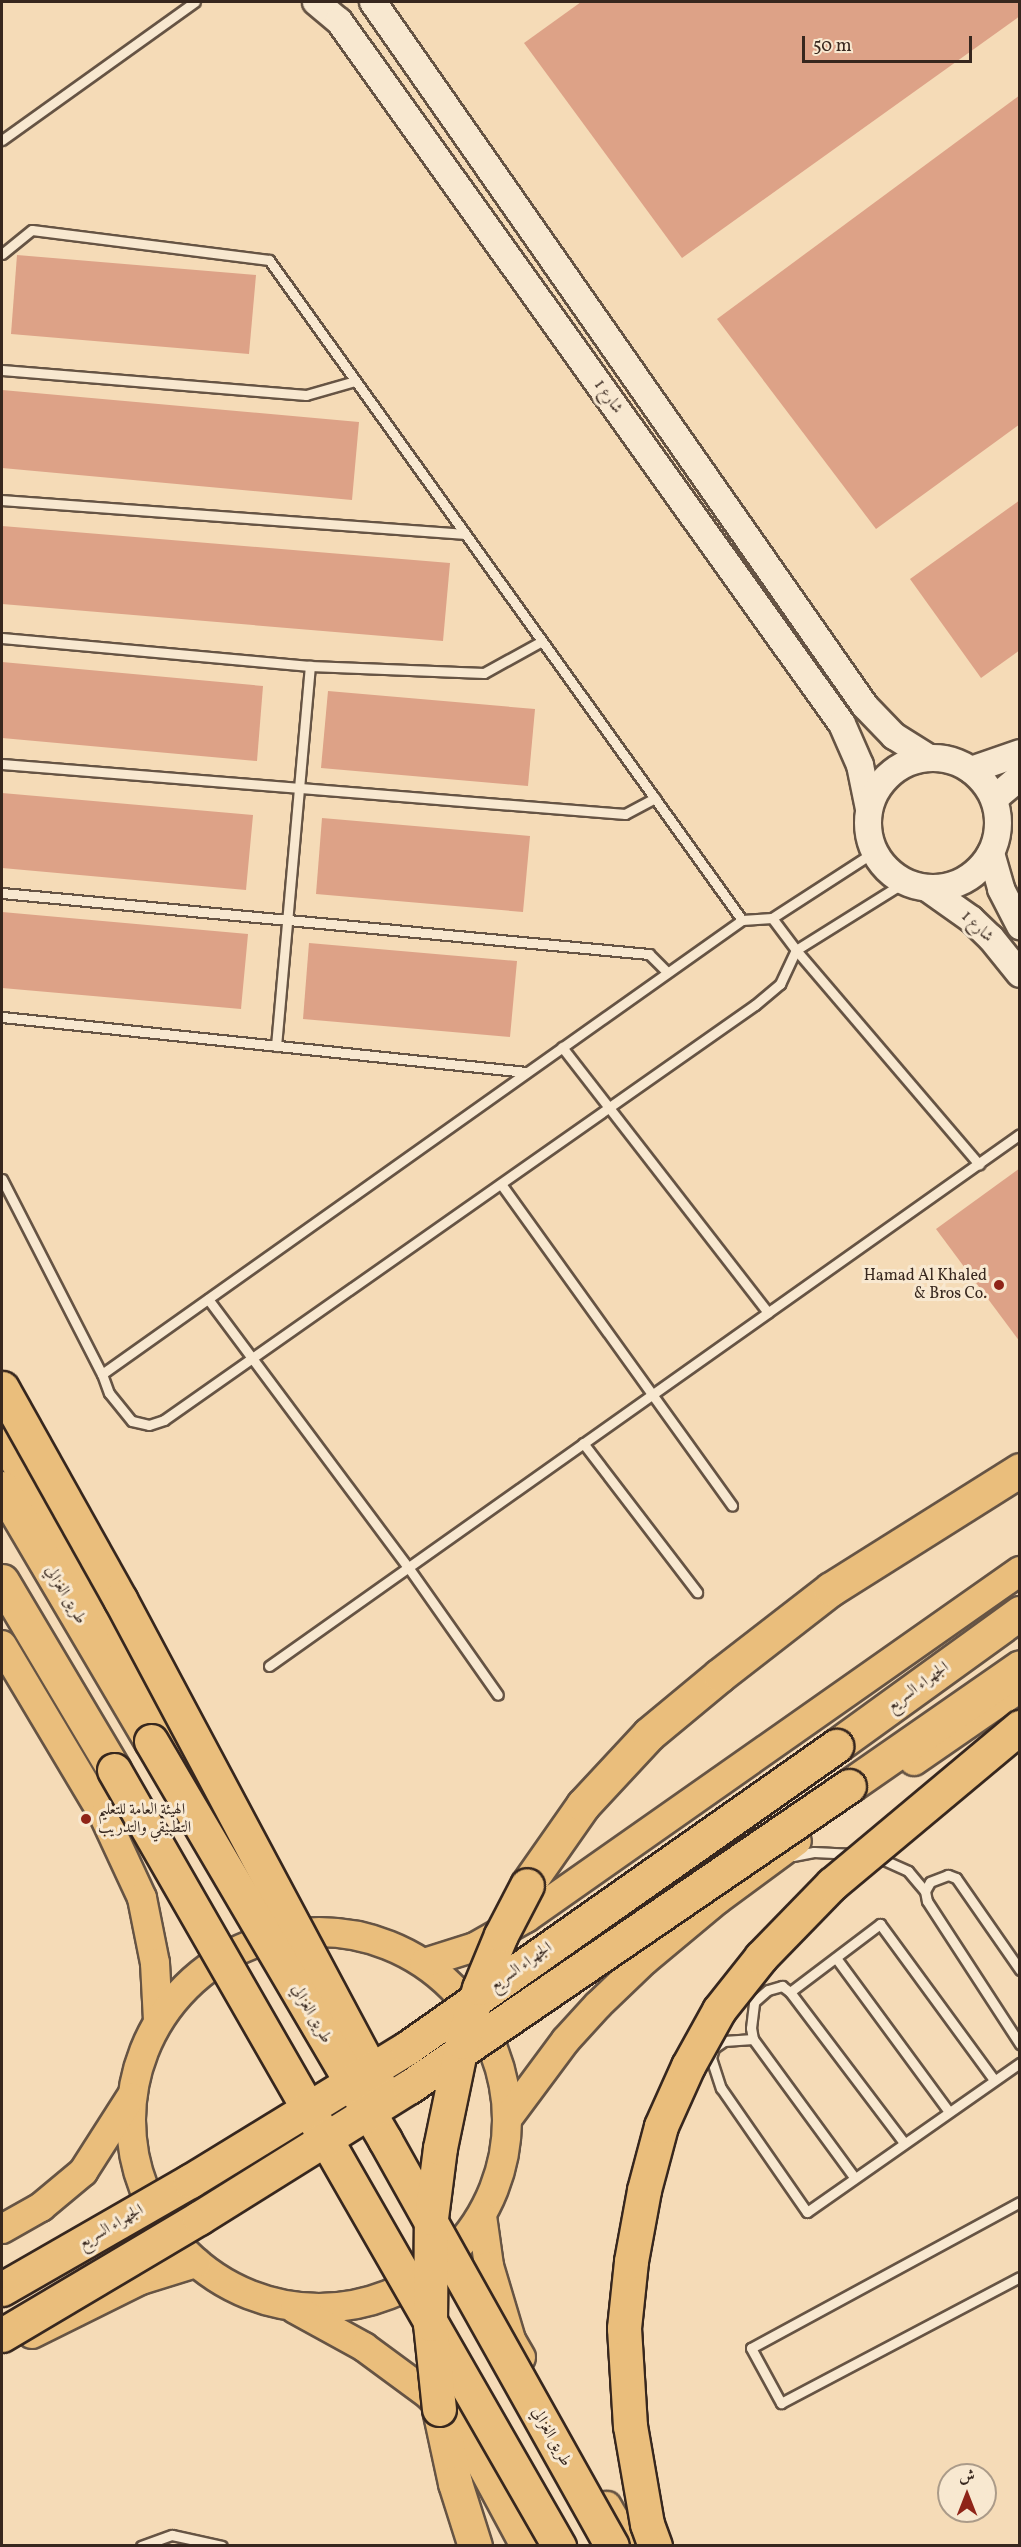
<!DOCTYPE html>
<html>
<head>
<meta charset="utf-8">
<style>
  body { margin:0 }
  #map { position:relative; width:1021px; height:2547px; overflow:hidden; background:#f5dbb7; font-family:Vollkorn,Amiri,serif }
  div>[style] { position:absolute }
  .building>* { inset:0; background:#dda287 }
  .roads { filter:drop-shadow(2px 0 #665444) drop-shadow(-2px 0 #665444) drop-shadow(0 2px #665444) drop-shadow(0 -2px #665444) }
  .lane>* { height:9px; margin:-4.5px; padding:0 4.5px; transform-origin:4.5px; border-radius:4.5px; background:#f8e8d0 }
  .secondary>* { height:26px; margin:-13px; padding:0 13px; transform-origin:13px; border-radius:13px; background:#f8e8d0 }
  .secondary>.ring { margin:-13px; padding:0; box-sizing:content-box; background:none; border:26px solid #f8e8d0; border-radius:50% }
  .primary>* { height:28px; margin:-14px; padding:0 14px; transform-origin:14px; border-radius:14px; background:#eabe7c }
  .primary>.ring { margin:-14px; padding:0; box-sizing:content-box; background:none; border:28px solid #eabe7c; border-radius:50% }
  .highway>* { height:33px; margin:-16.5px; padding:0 16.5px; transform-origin:16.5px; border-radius:16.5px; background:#eabe7c }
  .bridges { filter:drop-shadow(2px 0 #37271e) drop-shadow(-2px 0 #37271e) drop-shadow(0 2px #37271e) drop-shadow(0 -2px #37271e) }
  .highway-bridge>* { height:33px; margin:-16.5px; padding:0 16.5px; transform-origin:16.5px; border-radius:16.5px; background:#eabe7c }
  .dots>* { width:16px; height:16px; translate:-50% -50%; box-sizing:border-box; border:3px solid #f8e8d0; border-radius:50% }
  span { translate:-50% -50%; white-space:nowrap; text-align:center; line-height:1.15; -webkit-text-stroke:6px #f8e8d0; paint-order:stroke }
  .street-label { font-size:16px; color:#37271e }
  .poi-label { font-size:16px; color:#37271e }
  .right { translate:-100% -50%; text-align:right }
  .left { translate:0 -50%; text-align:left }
  .frame { position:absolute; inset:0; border:3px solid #37271e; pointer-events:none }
  .north { position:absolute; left:937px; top:2463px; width:60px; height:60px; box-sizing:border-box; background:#f8e8d0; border:2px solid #ab9b89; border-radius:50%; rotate:0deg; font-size:16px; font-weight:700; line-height:24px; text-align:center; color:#37271e }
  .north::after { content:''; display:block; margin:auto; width:21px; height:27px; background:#8f2418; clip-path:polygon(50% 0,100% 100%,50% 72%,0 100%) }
  .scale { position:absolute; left:802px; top:36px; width:170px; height:27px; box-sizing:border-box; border:3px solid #37271e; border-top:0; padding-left:8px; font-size:18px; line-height:21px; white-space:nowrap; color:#37271e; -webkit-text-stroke:4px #f8e8d0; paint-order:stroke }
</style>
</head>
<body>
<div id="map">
  <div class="building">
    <i style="clip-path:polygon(581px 2px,1020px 2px,1020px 16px,682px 258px,524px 43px)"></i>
    <i style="clip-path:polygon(1020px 95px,1020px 424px,876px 529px,717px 319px)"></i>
    <i style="clip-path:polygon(17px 255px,256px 275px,249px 354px,11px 334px)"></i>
    <i style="clip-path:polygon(2px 390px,359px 422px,352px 500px,2px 468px)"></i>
    <i style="clip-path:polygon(1020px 500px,1020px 650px,981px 678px,910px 579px)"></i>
    <i style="clip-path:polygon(2px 526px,450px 563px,443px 641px,2px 604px)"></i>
    <i style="clip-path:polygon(2px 662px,263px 686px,257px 761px,2px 738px)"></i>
    <i style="clip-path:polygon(328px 691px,535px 709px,528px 786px,321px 768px)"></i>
    <i style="clip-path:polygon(2px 793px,253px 815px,246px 890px,2px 868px)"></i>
    <i style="clip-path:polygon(322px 818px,530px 836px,523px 912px,316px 894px)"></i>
    <i style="clip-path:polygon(2px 912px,248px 934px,241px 1009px,2px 988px)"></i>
    <i style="clip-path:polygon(309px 943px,517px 961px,510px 1037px,303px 1019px)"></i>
    <i style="clip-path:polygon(1020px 1168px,1020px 1342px,936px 1229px)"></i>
  </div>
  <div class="roads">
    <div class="lane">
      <i style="left:2px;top:140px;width:237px;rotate:-35.6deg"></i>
      <i style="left:2px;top:254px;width:38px;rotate:-39deg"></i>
      <i style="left:32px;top:230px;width:239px;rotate:7.2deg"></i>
      <i style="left:269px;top:260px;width:812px;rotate:54.37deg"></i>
      <i style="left:2px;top:370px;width:305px;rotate:4.7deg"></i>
      <i style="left:306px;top:395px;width:51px;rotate:-15.9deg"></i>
      <i style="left:2px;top:500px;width:464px;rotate:4.2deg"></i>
      <i style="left:2px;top:638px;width:309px;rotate:5.2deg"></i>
      <i style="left:310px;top:666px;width:174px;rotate:2.3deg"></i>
      <i style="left:484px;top:673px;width:66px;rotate:-28.9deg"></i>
      <i style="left:2px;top:764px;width:625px;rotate:4.59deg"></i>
      <i style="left:625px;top:814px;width:34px;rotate:-28deg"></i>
      <i style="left:2px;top:893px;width:650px;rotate:5.39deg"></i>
      <i style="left:649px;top:954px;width:25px;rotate:45deg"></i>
      <i style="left:772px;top:918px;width:40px;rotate:53deg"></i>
      <i style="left:796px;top:950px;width:282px;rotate:49.5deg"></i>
      <i style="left:2px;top:1017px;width:527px;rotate:5.99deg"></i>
      <i style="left:276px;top:1046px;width:382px;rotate:-84.9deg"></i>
      <i style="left:562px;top:1047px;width:336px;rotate:52.2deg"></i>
      <i style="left:2px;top:1179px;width:219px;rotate:62.9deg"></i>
      <i style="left:102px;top:1374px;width:20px;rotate:70deg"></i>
      <i style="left:109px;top:1393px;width:36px;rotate:51deg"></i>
      <i style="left:132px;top:1421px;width:17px;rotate:13deg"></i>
      <i style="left:149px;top:1425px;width:16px;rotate:-18deg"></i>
      <i style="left:164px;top:1420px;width:722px;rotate:-35.08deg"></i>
      <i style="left:755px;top:1005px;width:33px;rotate:-40deg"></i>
      <i style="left:780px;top:984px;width:38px;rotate:-65deg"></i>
      <i style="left:796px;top:950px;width:128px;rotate:-32deg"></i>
      <i style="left:501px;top:1184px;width:396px;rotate:54.3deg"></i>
      <i style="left:208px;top:1299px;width:334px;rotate:53.3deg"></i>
      <i style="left:408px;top:1567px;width:156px;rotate:54.9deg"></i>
      <i style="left:102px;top:1374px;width:785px;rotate:-35.35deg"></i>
      <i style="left:742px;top:920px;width:30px;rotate:-4deg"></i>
      <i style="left:772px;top:918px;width:121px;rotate:-32.9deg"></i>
      <i style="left:583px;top:1443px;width:188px;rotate:52.6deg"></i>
      <i style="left:269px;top:1666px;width:920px;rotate:-35.31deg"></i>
      <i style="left:793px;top:1856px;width:21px;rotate:-11deg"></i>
      <i style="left:814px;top:1852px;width:40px;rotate:2.9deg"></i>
      <i style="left:877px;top:1857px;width:34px;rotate:24deg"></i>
      <i style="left:908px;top:1871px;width:26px;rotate:50deg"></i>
      <i style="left:836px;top:1958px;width:191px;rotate:53.7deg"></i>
      <i style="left:1020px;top:1970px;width:112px;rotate:-124.8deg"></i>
      <i style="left:956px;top:1878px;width:9px;rotate:-159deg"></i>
      <i style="left:948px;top:1875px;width:19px;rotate:159deg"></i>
      <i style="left:930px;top:1882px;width:10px;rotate:119deg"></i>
      <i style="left:925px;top:1891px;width:10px;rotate:79deg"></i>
      <i style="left:927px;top:1901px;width:171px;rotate:57deg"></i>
      <i style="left:790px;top:1992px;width:113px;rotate:-37.1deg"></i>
      <i style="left:880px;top:1924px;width:193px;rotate:53.8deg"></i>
      <i style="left:753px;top:2039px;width:29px;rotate:176deg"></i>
      <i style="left:724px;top:2041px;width:12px;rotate:145deg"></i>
      <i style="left:714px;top:2048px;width:10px;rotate:107deg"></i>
      <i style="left:711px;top:2058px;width:32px;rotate:72deg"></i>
      <i style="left:721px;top:2088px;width:151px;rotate:55.3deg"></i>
      <i style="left:807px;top:2212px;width:260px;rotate:-35deg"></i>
      <i style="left:854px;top:2177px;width:171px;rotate:-126.2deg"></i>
      <i style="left:753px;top:2039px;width:11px;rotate:-100deg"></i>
      <i style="left:751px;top:2028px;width:26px;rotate:-83deg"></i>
      <i style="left:754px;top:2002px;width:18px;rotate:-41deg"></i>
      <i style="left:768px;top:1990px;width:15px;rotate:-16deg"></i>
      <i style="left:782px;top:1986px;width:10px;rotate:37deg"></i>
      <i style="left:790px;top:1992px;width:189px;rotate:52.9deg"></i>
      <i style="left:1020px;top:2202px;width:306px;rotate:151.5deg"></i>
      <i style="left:751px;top:2348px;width:63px;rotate:61.4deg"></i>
      <i style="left:781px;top:2403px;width:270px;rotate:-27.8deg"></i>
      <i style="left:141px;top:2546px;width:33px;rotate:-20deg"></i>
      <i style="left:172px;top:2535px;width:51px;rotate:12.4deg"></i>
    </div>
    <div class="secondary">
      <i style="left:316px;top:2px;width:30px;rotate:40deg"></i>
      <i style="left:339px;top:21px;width:864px;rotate:54.42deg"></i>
      <i style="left:842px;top:724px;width:45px;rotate:66.3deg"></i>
      <i style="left:860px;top:765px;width:45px;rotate:78.4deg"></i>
      <i style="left:373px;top:2px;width:859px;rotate:55.05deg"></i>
      <i style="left:865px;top:706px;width:42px;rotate:46deg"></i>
      <i style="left:894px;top:736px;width:41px;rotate:32.2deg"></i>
      <i class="ring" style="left:868px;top:758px;width:104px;height:104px"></i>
      <i style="left:971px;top:770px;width:52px;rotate:-19.1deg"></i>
      <i style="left:995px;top:798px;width:33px;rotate:-40deg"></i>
      <i style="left:991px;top:853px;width:37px;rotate:74deg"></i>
      <i style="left:1001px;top:889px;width:42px;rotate:62.8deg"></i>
      <i style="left:927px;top:888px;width:54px;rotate:35.2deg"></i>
      <i style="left:971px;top:919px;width:28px;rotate:44deg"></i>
      <i style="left:991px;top:938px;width:46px;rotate:51.1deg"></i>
    </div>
    <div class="primary">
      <i style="left:2px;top:1440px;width:376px;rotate:59.8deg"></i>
      <i style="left:2px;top:1645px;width:199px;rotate:59.2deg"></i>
      <i style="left:104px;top:1816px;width:90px;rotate:65.1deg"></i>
      <i style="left:142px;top:1898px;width:66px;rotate:78.7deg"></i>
      <i style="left:155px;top:1963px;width:57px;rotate:87deg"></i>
      <i style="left:914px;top:1761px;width:129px;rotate:-34.6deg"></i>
      <i class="ring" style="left:131px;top:1932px;width:348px;height:348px"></i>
      <i style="left:424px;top:1963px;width:53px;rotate:-17.4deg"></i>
      <i style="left:475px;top:1947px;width:59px;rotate:-29.6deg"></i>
      <i style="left:526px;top:1918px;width:604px;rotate:-35.09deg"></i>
      <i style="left:508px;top:2118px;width:97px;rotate:-53.4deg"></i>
      <i style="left:566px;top:2040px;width:47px;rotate:-47.6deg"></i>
      <i style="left:598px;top:2005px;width:65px;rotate:-43.8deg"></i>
      <i style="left:645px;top:1960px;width:94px;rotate:-39.8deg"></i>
      <i style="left:717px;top:1900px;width:99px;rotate:-36.4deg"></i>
      <i style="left:482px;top:2216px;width:50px;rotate:82deg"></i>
      <i style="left:489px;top:2266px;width:77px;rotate:73.4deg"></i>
      <i style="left:511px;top:2340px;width:20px;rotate:60deg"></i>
      <i style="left:2px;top:2229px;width:45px;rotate:-29.4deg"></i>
      <i style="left:41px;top:2207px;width:55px;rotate:-39.8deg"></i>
      <i style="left:83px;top:2172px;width:89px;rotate:-57.4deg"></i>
      <i style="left:295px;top:2309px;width:79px;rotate:28.8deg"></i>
      <i style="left:364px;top:2347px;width:81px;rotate:36.4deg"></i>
      <i style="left:429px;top:2395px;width:47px;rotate:45.9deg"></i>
      <i style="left:462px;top:2429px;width:133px;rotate:61.7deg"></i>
      <i style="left:32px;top:2334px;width:122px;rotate:-26.4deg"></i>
      <i style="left:141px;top:2280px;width:58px;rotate:-17.2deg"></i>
      <i style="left:607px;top:2506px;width:46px;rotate:60.1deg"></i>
    </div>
    <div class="highway">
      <i style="left:2px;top:1488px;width:294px;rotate:59.5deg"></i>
      <i style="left:2px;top:1581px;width:220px;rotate:59.3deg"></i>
      <i style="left:836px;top:1746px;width:227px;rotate:-35.9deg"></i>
      <i style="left:849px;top:1786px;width:208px;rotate:-34.8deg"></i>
      <i style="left:527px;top:1885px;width:98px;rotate:-55deg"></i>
      <i style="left:583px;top:1805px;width:97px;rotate:-47.1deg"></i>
      <i style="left:649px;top:1734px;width:92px;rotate:-39.7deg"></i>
      <i style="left:720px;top:1675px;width:140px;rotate:-37.8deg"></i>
      <i style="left:831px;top:1589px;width:223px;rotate:-32.2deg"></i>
      <i style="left:439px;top:2409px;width:76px;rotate:77.8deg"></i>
      <i style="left:455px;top:2483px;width:66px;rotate:72.4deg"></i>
    </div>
  </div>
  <div class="bridges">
    <div class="highway-bridge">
      <i style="left:2px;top:1388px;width:242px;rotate:60.8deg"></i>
      <i style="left:120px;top:1599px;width:555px;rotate:61.96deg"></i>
      <i style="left:151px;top:1741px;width:463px;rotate:59.6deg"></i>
      <i style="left:385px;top:2140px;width:465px;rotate:60.8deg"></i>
      <i style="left:114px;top:1770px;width:895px;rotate:60.17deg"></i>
      <i style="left:2px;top:2289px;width:217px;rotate:-29.9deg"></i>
      <i style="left:190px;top:2181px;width:255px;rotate:-31.5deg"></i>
      <i style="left:407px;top:2048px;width:525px;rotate:-35.14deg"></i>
      <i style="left:2px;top:2335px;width:229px;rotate:-30.7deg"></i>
      <i style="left:199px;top:2218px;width:248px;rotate:-32deg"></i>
      <i style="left:409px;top:2087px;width:533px;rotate:-34.38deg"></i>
      <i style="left:439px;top:2409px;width:85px;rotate:-96deg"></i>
      <i style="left:430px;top:2324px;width:106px;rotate:-89.5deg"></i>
      <i style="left:431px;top:2218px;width:71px;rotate:-82.7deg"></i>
      <i style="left:440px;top:2148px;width:108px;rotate:-78.3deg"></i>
      <i style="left:462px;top:2042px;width:57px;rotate:-72.5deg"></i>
      <i style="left:479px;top:1988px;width:57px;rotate:-67.5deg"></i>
      <i style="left:501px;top:1935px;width:56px;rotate:-62.5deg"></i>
      <i style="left:655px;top:2546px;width:23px;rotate:-110deg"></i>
      <i style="left:647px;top:2524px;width:99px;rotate:-99.8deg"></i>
      <i style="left:630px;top:2426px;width:98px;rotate:-93.5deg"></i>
      <i style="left:624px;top:2328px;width:67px;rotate:-84deg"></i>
      <i style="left:631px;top:2261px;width:72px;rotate:-79.6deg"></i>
      <i style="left:644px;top:2190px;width:66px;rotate:-75.1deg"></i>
      <i style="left:661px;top:2126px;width:66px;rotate:-65.8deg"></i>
      <i style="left:688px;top:2066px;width:64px;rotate:-61deg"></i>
      <i style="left:719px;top:2010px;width:68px;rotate:-51.6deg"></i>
      <i style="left:761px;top:1957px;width:102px;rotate:-45.8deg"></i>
      <i style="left:832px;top:1884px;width:245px;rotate:-39.9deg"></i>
    </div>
  </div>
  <div class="dots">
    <i style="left:999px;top:1285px;background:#8f2418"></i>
    <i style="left:86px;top:1819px;background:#8f2418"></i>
  </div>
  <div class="street-label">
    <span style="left:608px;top:397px;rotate:54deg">شارع 1</span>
    <span style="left:977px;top:927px;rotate:43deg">شارع 1</span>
    <span style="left:65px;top:1595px;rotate:59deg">طريق الغزالي</span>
    <span style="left:918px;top:1687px;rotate:-36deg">الجهراء السريع</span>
    <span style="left:521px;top:1967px;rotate:-35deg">الجهراء السريع</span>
    <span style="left:311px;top:2014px;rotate:60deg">طريق الغزالي</span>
    <span style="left:111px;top:2227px;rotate:-30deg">الجهراء السريع</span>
    <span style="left:551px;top:2437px;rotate:61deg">طريق الغزالي</span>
  </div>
  <div class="poi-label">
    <span class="right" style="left:987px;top:1285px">Hamad Al Khaled<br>&amp; Bros Co.</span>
    <span class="left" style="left:98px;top:1819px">الهيئة العامة للتعليم<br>التطبيقي والتدريب</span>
  </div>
  <div class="frame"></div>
  <div class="north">ش</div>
  <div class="scale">50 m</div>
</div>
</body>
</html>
